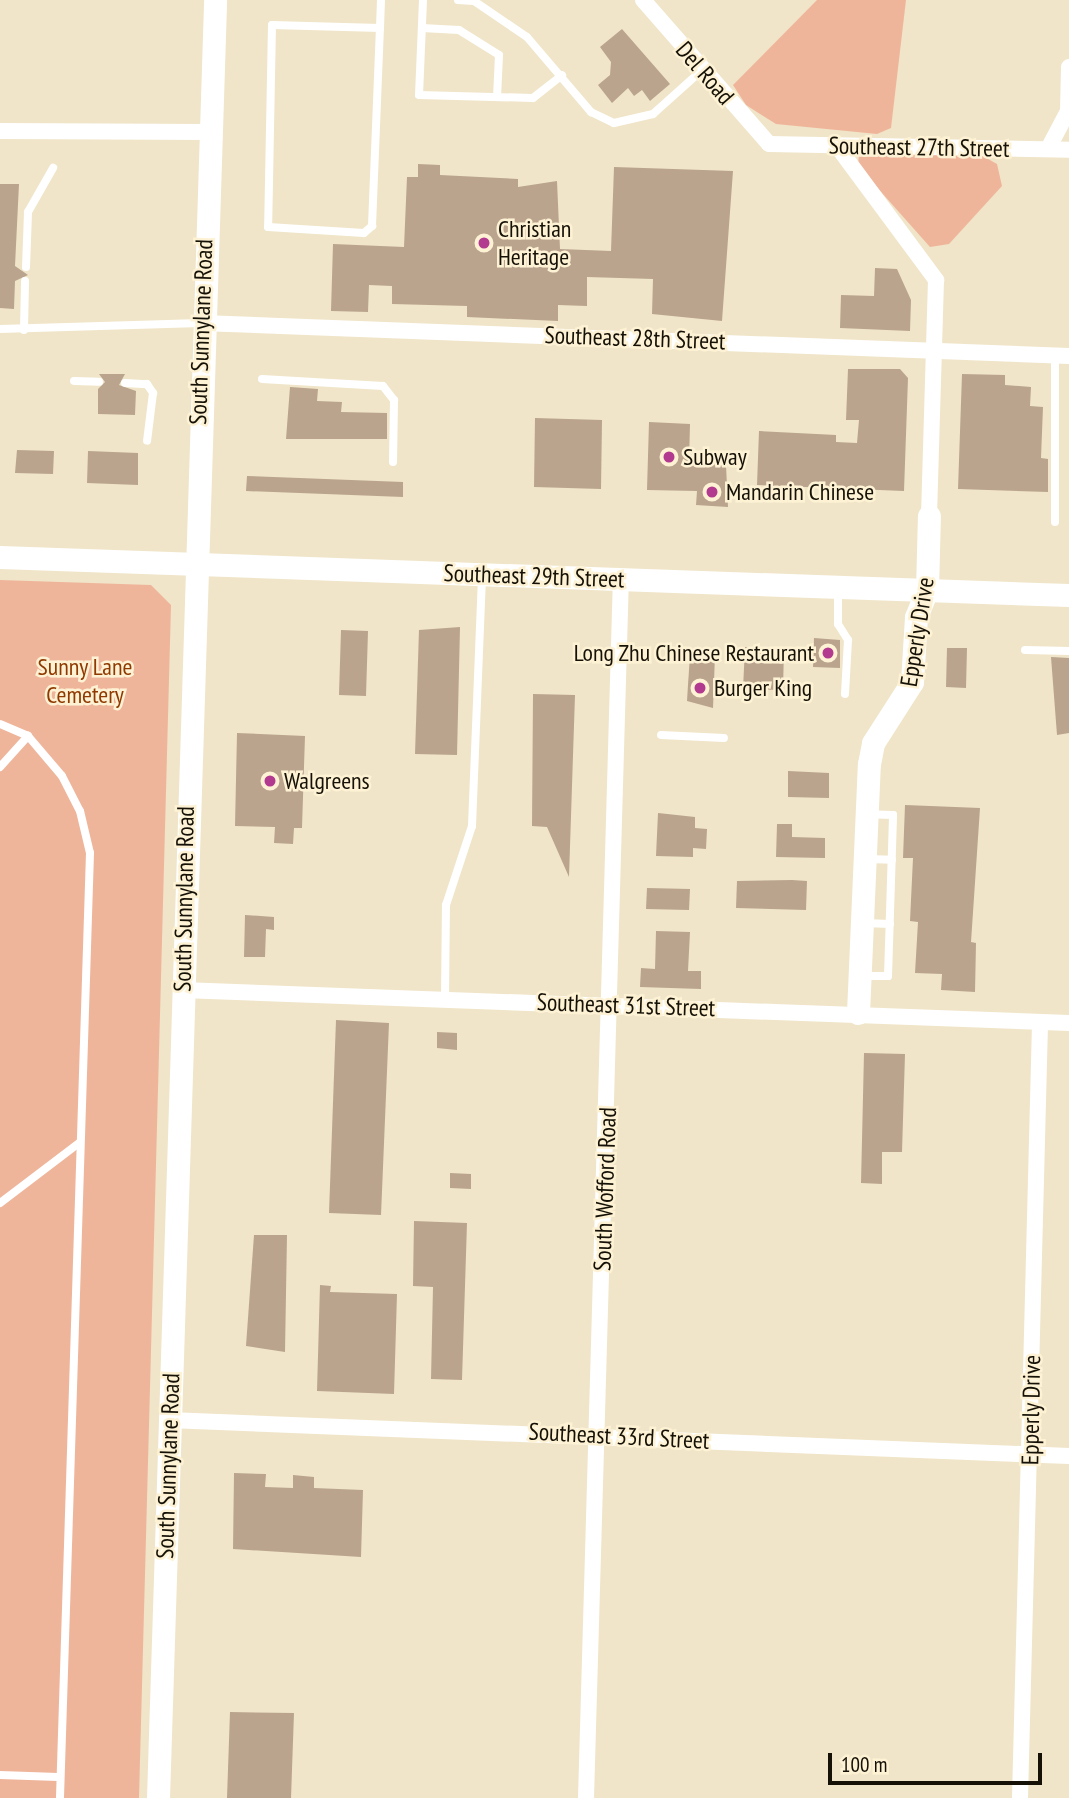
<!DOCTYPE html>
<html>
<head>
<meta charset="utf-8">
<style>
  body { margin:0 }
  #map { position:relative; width:1069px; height:1798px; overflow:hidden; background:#f0e5c8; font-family:"PT Sans Narrow",sans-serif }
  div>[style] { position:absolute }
  .green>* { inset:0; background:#efb59b }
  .building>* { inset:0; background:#baa48e }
  .lane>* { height:8px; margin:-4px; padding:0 4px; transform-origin:4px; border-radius:4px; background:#fff }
  .street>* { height:16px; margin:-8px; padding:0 8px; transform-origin:8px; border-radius:8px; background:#fff }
  .secondary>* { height:23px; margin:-11.5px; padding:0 11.5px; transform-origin:11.5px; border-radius:11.5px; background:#fff }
  .dots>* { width:19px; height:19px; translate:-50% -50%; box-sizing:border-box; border:4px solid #fef2d5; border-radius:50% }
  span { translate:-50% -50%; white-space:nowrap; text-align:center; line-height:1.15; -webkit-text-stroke:5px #fef2d5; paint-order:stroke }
  .street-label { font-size:24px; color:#151107 }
  .poi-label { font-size:24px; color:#151107 }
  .left { translate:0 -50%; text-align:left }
  .right { translate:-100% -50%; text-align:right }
  .park-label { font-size:24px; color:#8f3900 }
  .scale { position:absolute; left:828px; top:1753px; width:214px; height:32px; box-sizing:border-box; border:4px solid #151107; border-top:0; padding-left:9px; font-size:21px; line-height:24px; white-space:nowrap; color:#151107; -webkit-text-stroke:5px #fef2d5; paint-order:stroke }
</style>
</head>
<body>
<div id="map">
  <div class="green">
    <i style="clip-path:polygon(817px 0,906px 0,891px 128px,877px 134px,776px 124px,746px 105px,733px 85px)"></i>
    <i style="clip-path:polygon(859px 153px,981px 155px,997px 164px,1002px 186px,949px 244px,930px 247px,858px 166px)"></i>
    <i style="clip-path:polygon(0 580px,151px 585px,171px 605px,139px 1798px,0 1798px)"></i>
  </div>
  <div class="building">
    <i style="clip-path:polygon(622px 29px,670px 84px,650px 101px,642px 90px,634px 96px,628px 88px,612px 103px,598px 85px,610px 75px,611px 62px,600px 47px)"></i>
    <i style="clip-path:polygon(418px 164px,440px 165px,440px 175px,518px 179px,518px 187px,557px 181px,560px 249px,611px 251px,614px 167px,733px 171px,722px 321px,652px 314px,653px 279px,587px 277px,587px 306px,558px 305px,558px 321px,467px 317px,467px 306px,392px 304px,392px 286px,369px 285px,368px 312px,331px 311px,333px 244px,404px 247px,407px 177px,418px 177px)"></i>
    <i style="clip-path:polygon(0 184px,19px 184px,15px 266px,28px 275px,15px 281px,14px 309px,0 308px)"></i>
    <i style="clip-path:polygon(875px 268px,897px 269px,911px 300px,910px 331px,840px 328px,841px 295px,874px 296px)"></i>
    <i style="clip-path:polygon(848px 369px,900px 369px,908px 378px,904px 491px,757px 485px,759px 431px,836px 435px,836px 442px,857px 443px,859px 420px,846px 420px)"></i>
    <i style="clip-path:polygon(99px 374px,125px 374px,119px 385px,136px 391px,135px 415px,98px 414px,98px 389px,105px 382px)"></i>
    <i style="clip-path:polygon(962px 374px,1005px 375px,1005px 385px,1031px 387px,1030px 406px,1043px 407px,1041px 458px,1048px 459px,1048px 492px,958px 489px)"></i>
    <i style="clip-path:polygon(290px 387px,318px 389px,317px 401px,342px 402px,341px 412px,387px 413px,387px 439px,286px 439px)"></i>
    <i style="clip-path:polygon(535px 418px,602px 420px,601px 489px,534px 487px)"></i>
    <i style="clip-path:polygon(649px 422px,690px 424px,689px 463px,726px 465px,728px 507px,696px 505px,697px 491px,647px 490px)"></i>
    <i style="clip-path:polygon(17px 450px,54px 451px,53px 474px,15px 473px)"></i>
    <i style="clip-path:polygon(88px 451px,138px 453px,138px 485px,87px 483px)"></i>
    <i style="clip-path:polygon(247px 476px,403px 482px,403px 497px,246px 491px)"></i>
    <i style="clip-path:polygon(460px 627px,457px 755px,415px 754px,419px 630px)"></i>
    <i style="clip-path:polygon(341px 630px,368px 631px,366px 696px,339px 695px)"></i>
    <i style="clip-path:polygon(814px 638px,840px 640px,840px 668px,813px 667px)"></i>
    <i style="clip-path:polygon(745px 647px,784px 648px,783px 690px,743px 689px)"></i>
    <i style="clip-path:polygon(947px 648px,967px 648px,966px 688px,946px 687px)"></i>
    <i style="clip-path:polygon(690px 654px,715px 655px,713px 708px,687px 701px)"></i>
    <i style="clip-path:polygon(1051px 657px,1069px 658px,1069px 733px,1057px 735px)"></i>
    <i style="clip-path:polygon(533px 694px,575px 695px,569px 877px,547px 827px,532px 826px)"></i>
    <i style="clip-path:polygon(237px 733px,305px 736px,302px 828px,294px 828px,293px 844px,274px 843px,275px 827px,235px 826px)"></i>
    <i style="clip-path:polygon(788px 771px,829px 773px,829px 798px,788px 797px)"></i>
    <i style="clip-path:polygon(905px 805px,980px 808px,971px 942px,976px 943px,975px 992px,941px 990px,942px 974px,915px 973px,918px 922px,910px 921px,913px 858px,903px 858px)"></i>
    <i style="clip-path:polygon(658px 813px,695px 817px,695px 828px,707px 829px,706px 849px,693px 848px,693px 857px,656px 856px)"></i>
    <i style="clip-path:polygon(777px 824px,792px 824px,792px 837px,825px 838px,825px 858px,776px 857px)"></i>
    <i style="clip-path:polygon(792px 880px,807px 881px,806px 910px,736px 908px,737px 881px)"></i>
    <i style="clip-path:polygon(647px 888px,690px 889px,689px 910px,646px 909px)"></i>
    <i style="clip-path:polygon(245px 915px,274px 917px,274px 930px,266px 929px,265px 957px,244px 957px)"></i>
    <i style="clip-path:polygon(656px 931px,690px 932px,688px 971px,701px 971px,701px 989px,640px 987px,641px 968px,655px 969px)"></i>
    <i style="clip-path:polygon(336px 1020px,389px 1023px,381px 1215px,329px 1213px)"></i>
    <i style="clip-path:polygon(437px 1032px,457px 1033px,457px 1050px,437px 1048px)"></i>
    <i style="clip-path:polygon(864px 1053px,905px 1054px,902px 1152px,882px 1152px,882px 1184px,861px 1183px)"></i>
    <i style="clip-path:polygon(450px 1173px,471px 1174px,471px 1189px,450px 1188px)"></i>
    <i style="clip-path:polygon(414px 1221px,467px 1223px,462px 1380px,431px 1379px,433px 1287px,413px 1286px)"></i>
    <i style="clip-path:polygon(254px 1235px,287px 1235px,285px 1352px,246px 1346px)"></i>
    <i style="clip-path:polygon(320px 1285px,331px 1286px,330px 1292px,397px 1294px,394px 1394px,317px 1391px)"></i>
    <i style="clip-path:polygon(234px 1473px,266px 1474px,265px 1487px,293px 1488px,293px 1475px,314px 1477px,314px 1488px,363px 1490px,361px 1557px,233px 1549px)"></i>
    <i style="clip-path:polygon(230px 1712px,294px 1713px,291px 1798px,227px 1798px)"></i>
  </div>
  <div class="lane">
    <i style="left:423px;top:0;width:95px;rotate:92.4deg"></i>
    <i style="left:419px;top:95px;width:114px;rotate:1.5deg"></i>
    <i style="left:533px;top:98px;width:37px;rotate:-38deg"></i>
    <i style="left:458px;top:0;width:16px;rotate:4deg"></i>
    <i style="left:474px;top:1px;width:64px;rotate:34.2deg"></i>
    <i style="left:527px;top:37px;width:99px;rotate:49.5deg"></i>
    <i style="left:591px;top:112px;width:25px;rotate:26deg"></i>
    <i style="left:614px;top:123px;width:40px;rotate:-13deg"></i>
    <i style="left:653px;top:114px;width:66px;rotate:-41.9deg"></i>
    <i style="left:380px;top:28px;width:108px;rotate:-178.4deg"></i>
    <i style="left:272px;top:25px;width:202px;rotate:91.1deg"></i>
    <i style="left:268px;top:227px;width:96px;rotate:3.6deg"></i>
    <i style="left:364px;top:233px;width:11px;rotate:-41deg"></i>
    <i style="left:372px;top:226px;width:198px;rotate:-87.7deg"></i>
    <i style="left:380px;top:28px;width:28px;rotate:-88deg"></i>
    <i style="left:422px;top:28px;width:37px;rotate:3deg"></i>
    <i style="left:459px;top:30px;width:47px;rotate:32deg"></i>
    <i style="left:499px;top:55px;width:42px;rotate:92.7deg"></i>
    <i style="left:26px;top:267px;width:55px;rotate:-87.9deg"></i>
    <i style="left:28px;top:212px;width:51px;rotate:-60.4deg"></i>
    <i style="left:0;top:329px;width:201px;rotate:-1.7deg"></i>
    <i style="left:24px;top:330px;width:49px;rotate:-88.8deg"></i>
    <i style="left:1055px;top:355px;width:167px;rotate:90deg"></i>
    <i style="left:262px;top:379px;width:121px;rotate:3.3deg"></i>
    <i style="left:383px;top:386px;width:18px;rotate:52deg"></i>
    <i style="left:394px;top:400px;width:62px;rotate:90.9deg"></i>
    <i style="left:74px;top:381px;width:25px;rotate:2deg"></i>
    <i style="left:125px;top:383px;width:22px;rotate:3deg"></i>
    <i style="left:147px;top:384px;width:11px;rotate:56deg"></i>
    <i style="left:153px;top:393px;width:48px;rotate:97.1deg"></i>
    <i style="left:838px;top:588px;width:36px;rotate:90deg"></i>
    <i style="left:838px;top:624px;width:19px;rotate:58deg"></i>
    <i style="left:848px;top:640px;width:54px;rotate:93.2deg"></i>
    <i style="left:1025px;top:650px;width:44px;rotate:1.3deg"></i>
    <i style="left:0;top:724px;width:30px;rotate:23deg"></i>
    <i style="left:28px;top:736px;width:52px;rotate:49.6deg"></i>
    <i style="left:62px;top:776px;width:39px;rotate:63deg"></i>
    <i style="left:80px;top:811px;width:43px;rotate:76.6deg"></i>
    <i style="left:90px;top:853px;width:945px;rotate:91.82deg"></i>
    <i style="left:661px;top:735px;width:63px;rotate:2.7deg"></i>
    <i style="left:0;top:767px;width:42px;rotate:-47.9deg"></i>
    <i style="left:867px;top:859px;width:25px;rotate:2deg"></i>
    <i style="left:864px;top:923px;width:26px;rotate:2deg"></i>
    <i style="left:862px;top:976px;width:26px"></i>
    <i style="left:888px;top:976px;width:161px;rotate:-88.2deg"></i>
    <i style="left:893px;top:815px;width:24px;rotate:-178deg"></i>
    <i style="left:445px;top:998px;width:93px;rotate:-89.4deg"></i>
    <i style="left:446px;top:905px;width:83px;rotate:-71.8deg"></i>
    <i style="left:472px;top:826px;width:249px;rotate:-87.7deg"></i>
    <i style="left:0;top:1203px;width:99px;rotate:-37.2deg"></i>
    <i style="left:0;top:1775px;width:58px;rotate:2deg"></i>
  </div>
  <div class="street">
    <i style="left:643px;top:0;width:191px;rotate:48.8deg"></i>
    <i style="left:769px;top:144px;width:300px;rotate:1.1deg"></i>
    <i style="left:0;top:131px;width:209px;rotate:0.3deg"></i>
    <i style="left:837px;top:146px;width:167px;rotate:53.5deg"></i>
    <i style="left:936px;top:280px;width:236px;rotate:91.7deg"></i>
    <i style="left:1048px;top:149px;width:43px;rotate:-62.2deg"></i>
    <i style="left:1068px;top:111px;width:44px;rotate:-88.7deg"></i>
    <i style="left:201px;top:323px;width:869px;rotate:2.18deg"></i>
    <i style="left:182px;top:990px;width:888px;rotate:2.13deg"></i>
    <i style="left:169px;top:1420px;width:901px;rotate:2.29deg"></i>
    <i style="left:586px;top:1798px;width:1220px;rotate:-88.36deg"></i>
    <i style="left:1020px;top:1798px;width:776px;rotate:-88.52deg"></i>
  </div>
  <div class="secondary">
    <i style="left:0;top:557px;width:1070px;rotate:2.04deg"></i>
    <i style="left:858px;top:1013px;width:249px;rotate:-87.5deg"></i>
    <i style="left:869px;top:764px;width:21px;rotate:-79deg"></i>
    <i style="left:873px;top:743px;width:72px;rotate:-57.4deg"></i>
    <i style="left:912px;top:682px;width:65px;rotate:-86.5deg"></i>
    <i style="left:916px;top:617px;width:29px;rotate:-68deg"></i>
    <i style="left:927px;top:590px;width:74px;rotate:-88.5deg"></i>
    <i style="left:158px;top:1798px;width:1799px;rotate:-88.18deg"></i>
  </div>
  <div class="dots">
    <i style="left:484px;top:243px;background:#b23a8f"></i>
    <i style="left:669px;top:457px;background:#b23a8f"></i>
    <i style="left:712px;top:492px;background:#b23a8f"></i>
    <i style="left:828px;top:653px;background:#b23a8f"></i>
    <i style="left:700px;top:688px;background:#b23a8f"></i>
    <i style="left:270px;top:781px;background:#b23a8f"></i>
  </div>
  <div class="street-label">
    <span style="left:705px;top:73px;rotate:49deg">Del Road</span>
    <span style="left:919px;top:147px;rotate:1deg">Southeast 27th Street</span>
    <span style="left:201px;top:332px;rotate:-88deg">South Sunnylane Road</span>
    <span style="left:635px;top:338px;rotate:2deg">Southeast 28th Street</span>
    <span style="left:534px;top:576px;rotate:2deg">Southeast 29th Street</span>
    <span style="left:917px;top:632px;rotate:-81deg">Epperly Drive</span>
    <span style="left:184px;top:899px;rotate:-89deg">South Sunnylane Road</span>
    <span style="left:626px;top:1005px;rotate:2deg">Southeast 31st Street</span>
    <span style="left:605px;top:1189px;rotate:-88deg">South Wofford Road</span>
    <span style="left:1031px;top:1410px;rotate:-89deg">Epperly Drive</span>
    <span style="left:619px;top:1436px;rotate:3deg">Southeast 33rd Street</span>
    <span style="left:168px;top:1466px;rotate:-88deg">South Sunnylane Road</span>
  </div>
  <div class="poi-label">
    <span class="left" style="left:498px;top:243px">Christian<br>Heritage</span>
    <span class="left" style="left:683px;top:457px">Subway</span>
    <span class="left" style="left:726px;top:492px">Mandarin Chinese</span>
    <span class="right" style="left:814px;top:653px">Long Zhu Chinese Restaurant</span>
    <span class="left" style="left:714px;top:688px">Burger King</span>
    <span class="left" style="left:284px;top:781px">Walgreens</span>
  </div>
  <div class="park-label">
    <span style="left:85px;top:681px">Sunny Lane<br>Cemetery</span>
  </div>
  <div class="scale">100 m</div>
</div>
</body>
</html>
